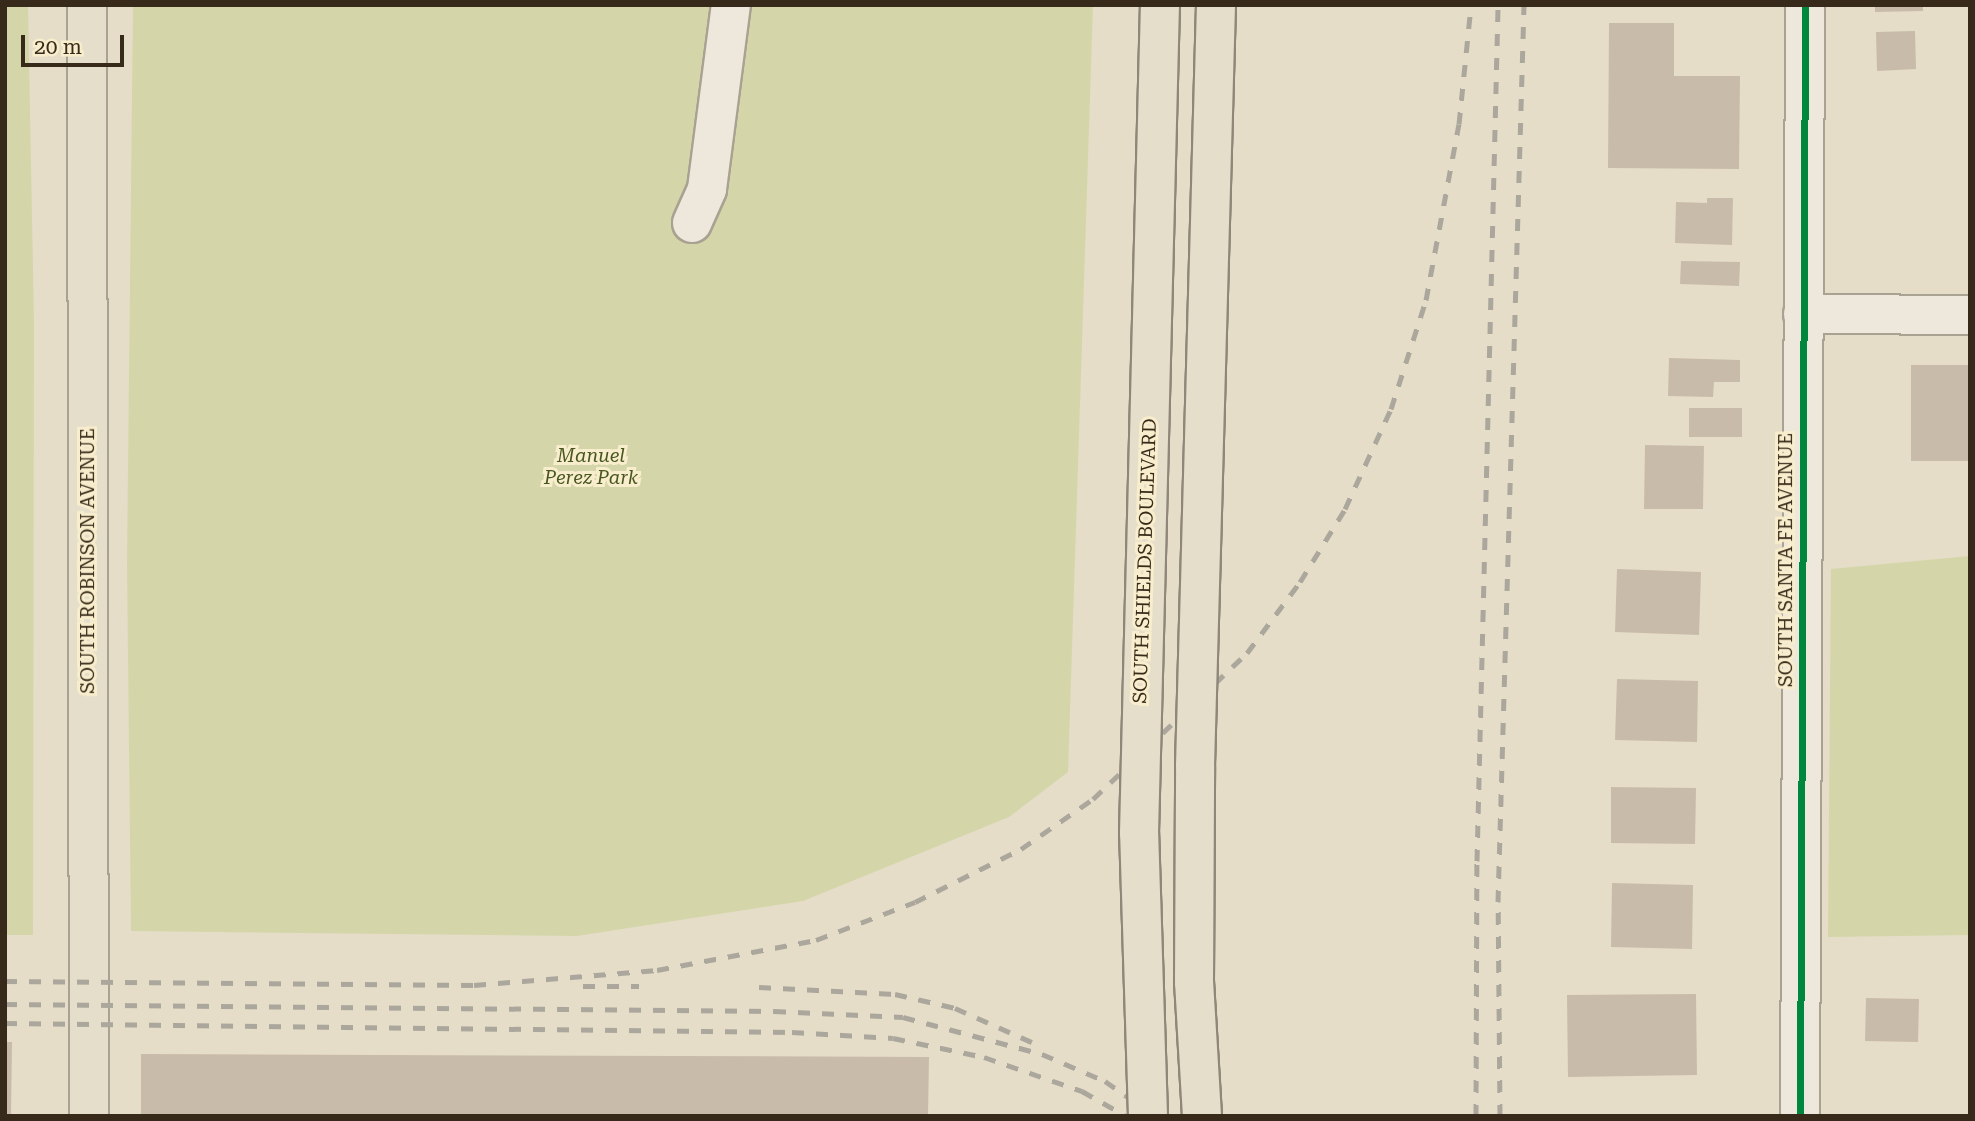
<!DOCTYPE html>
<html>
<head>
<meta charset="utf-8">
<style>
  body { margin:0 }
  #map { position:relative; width:1975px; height:1121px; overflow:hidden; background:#e5ddc8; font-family:"Roboto Serif",serif }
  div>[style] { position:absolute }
  .green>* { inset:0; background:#d4d6a9 }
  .building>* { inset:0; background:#c9bba9 }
  .roads { filter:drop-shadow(2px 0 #a9a192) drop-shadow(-2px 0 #a9a192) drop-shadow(0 2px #a9a192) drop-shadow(0 -2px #a9a192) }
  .minor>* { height:38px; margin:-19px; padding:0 19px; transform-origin:19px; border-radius:19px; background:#ede8db }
  .major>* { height:38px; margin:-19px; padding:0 19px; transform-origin:19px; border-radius:19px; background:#e5decb }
  .rail>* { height:5px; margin-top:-2.5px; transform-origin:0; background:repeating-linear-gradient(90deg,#aba79c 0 12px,transparent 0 24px) }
  .bridges { filter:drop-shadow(2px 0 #8f8779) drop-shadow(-2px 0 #8f8779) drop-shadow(0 2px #8f8779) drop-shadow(0 -2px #8f8779) }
  .major-bridge>* { height:38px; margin:-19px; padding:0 19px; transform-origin:19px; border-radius:19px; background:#e5decb }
  .cycleway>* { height:7px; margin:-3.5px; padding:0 3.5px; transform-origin:3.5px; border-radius:3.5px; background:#00873e }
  span { translate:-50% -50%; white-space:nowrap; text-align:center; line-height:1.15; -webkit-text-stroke:6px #f8edcc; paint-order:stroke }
  .park-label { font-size:19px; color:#47571f; font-style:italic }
  .street-label { font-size:19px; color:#382a1a }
  .frame { position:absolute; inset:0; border:7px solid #382a1a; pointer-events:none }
  .scale { position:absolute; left:21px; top:35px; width:103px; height:32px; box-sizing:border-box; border:4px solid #382a1a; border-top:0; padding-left:9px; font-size:21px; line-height:24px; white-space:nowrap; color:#382a1a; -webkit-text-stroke:5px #f8edcc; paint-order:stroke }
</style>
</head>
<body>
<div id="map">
  <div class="green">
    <i style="clip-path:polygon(5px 5px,28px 5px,34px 323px,33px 935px,5px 935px)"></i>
    <i style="clip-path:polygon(133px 5px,1093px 5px,1068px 772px,1009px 817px,803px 901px,577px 936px,131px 931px,127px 562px)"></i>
    <i style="clip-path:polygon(1970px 556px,1970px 935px,1828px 937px,1831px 569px)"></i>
  </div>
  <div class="building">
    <i style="clip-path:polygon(1875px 5px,1923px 5px,1923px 11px,1875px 12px)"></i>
    <i style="clip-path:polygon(1609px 23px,1674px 23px,1674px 76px,1740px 76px,1739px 169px,1608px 168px)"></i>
    <i style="clip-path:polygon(1915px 31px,1916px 69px,1877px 71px,1876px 32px)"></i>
    <i style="clip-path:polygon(1707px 198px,1733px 198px,1732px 245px,1675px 243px,1676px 202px,1707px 203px)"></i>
    <i style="clip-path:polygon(1681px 261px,1740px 262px,1739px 286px,1680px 284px)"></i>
    <i style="clip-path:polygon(1669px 358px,1740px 360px,1740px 382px,1714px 382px,1713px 397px,1668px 396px)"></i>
    <i style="clip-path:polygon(1911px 365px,1970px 365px,1970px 461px,1911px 461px)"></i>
    <i style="clip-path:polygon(1689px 408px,1742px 408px,1742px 437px,1689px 437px)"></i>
    <i style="clip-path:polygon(1645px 445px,1704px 446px,1703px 509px,1644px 509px)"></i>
    <i style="clip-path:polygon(1617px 569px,1701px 572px,1699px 635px,1615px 632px)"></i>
    <i style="clip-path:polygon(1617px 679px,1698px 681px,1697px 742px,1615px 740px)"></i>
    <i style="clip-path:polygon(1611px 787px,1696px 788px,1695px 844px,1611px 843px)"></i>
    <i style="clip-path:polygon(1612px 883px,1693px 885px,1692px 949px,1611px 947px)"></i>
    <i style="clip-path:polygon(1696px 994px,1697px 1075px,1568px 1077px,1567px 995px)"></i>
    <i style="clip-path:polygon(1866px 998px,1919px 999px,1918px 1042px,1865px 1041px)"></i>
    <i style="clip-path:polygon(5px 1042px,12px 1042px,11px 1116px,5px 1116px)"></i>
    <i style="clip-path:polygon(141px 1054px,929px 1057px,928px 1116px,141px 1116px)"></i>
  </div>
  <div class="roads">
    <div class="minor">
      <i style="left:692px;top:223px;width:37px;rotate:-66deg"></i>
      <i style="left:707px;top:189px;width:186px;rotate:-82.6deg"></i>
      <i style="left:1803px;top:314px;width:167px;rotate:0.3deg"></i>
      <i style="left:1800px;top:1116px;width:1111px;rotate:-89.74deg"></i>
    </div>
    <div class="major">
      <i style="left:87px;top:5px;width:1111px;rotate:89.9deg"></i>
    </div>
  </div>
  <div class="rail">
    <i style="left:5px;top:981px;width:469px;rotate:0.5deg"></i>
    <i style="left:474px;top:985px;width:184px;rotate:-4.7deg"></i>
    <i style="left:657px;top:970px;width:162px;rotate:-10.7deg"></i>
    <i style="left:816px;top:940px;width:106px;rotate:-21deg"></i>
    <i style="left:915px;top:902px;width:119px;rotate:-26.6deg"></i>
    <i style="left:1021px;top:849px;width:88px;rotate:-34.8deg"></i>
    <i style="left:1093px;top:799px;width:212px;rotate:-43.5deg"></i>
    <i style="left:1247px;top:653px;width:89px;rotate:-53.3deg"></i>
    <i style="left:1300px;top:582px;width:86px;rotate:-58.3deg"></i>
    <i style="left:1345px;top:509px;width:110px;rotate:-65.3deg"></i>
    <i style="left:1391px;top:409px;width:114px;rotate:-72.2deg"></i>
    <i style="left:1426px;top:300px;width:179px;rotate:-79.4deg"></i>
    <i style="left:1459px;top:124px;width:120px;rotate:-84.2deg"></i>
    <i style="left:583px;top:986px;width:56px"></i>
    <i style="left:759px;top:987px;width:136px;rotate:2.9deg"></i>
    <i style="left:895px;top:994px;width:62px;rotate:13.1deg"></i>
    <i style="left:955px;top:1008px;width:86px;rotate:23.9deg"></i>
    <i style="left:5px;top:1004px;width:769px;rotate:0.52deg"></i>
    <i style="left:774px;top:1011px;width:129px;rotate:2.7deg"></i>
    <i style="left:903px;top:1017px;width:144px;rotate:14.9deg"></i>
    <i style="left:1042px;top:1054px;width:69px;rotate:23.2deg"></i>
    <i style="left:1105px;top:1081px;width:61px;rotate:35deg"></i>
    <i style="left:5px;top:1023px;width:787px;rotate:0.66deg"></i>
    <i style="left:792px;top:1032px;width:101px;rotate:3.4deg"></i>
    <i style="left:893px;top:1038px;width:93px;rotate:11.8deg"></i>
    <i style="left:984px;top:1057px;width:104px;rotate:19.1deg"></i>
    <i style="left:1082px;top:1091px;width:51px;rotate:29.6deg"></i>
    <i style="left:1476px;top:1116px;width:255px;rotate:-89.8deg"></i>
    <i style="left:1477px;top:861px;width:856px;rotate:-88.59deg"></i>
    <i style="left:1500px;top:1116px;width:214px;rotate:-90.5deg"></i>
    <i style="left:1498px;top:902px;width:897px;rotate:-88.34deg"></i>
  </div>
  <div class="bridges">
    <div class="major-bridge">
      <i style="left:1148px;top:1116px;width:283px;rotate:-91.8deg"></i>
      <i style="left:1139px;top:833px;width:828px;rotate:-88.55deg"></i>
      <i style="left:1202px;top:1116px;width:134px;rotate:-93.4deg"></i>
      <i style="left:1194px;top:982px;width:216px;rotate:-89.7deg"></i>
      <i style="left:1195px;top:766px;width:761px;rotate:-88.42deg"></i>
    </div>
  </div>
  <div class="cycleway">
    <i style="left:1800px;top:1116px;width:1111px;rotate:-89.74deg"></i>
  </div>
  <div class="park-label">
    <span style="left:591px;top:467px">Manuel<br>Perez Park</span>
  </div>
  <div class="street-label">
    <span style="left:1786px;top:560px;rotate:-90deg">SOUTH SANTA FE AVENUE</span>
    <span style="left:88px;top:561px;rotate:-90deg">SOUTH ROBINSON AVENUE</span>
    <span style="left:1145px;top:561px;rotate:-88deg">SOUTH SHIELDS BOULEVARD</span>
  </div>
  <div class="frame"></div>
  <div class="scale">20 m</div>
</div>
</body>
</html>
